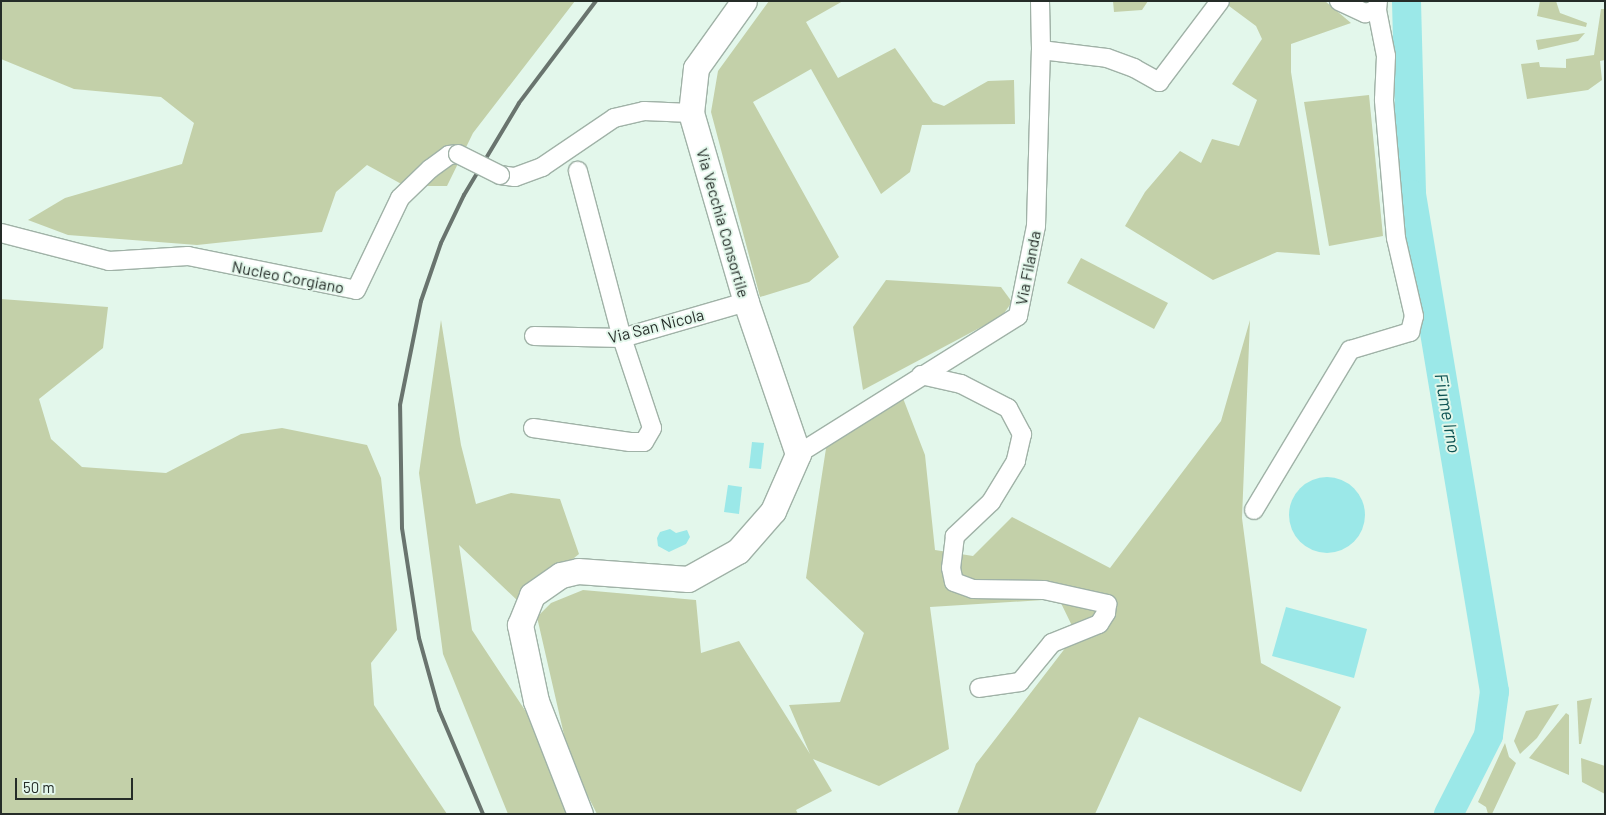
<!DOCTYPE html>
<html>
<head>
<meta charset="utf-8">
<style>
  body { margin:0 }
  #map { position:relative; width:1606px; height:815px; overflow:hidden; background:#e3f7eb; font-family:Barlow,sans-serif }
  div>[style] { position:absolute }
  .green>* { inset:0; background:#c3d0a9 }
  .water>* { inset:0; background:#9be8e8 }
  .round { border-radius:50% }
  .river>* { height:29px; margin:-14.5px; padding:0 14.5px; transform-origin:14.5px; border-radius:14.5px; background:#9be8e8 }
  .roads { filter:drop-shadow(1px 0 #a0b2a7) drop-shadow(-1px 0 #a0b2a7) drop-shadow(0 1px #a0b2a7) drop-shadow(0 -1px #a0b2a7) }
  .street>* { height:18px; margin:-9px; padding:0 9px; transform-origin:9px; border-radius:9px; background:#fff }
  .secondary>* { height:25px; margin:-12.5px; padding:0 12.5px; transform-origin:12.5px; border-radius:12.5px; background:#fff }
  .rail>* { height:4px; margin:-2px; padding:0 2px; transform-origin:2px; border-radius:2px; background:#69746e }
  .bridges { filter:drop-shadow(1px 0 #a0b2a7) drop-shadow(-1px 0 #a0b2a7) drop-shadow(0 1px #a0b2a7) drop-shadow(0 -1px #a0b2a7) }
  .street-bridge>* { height:18px; margin:-9px; padding:0 9px; transform-origin:9px; border-radius:9px; background:#fff }
  span { translate:-50% -50%; white-space:nowrap; text-align:center; line-height:1.15; -webkit-text-stroke:4px #e3f7eb; paint-order:stroke }
  .street-label { font-size:16px; color:#252c28 }
  .water-label { font-size:18px; color:#0b5151; font-style:italic }
  .frame { position:absolute; inset:0; border:2px solid #252c28; pointer-events:none }
  .scale { position:absolute; left:15px; top:778px; width:118px; height:22px; box-sizing:border-box; border:2px solid #252c28; border-top:0; padding-left:6px; font-size:15px; line-height:18px; white-space:nowrap; color:#252c28; -webkit-text-stroke:4px #e3f7eb; paint-order:stroke }
</style>
</head>
<body>
<div id="map">
  <div class="green">
    <i style="clip-path:polygon(1px 1px,575px 1px,473px 133px,447px 186px,405px 186px,367px 165px,336px 192px,322px 232px,197px 245px,68px 235px,28px 220px,65px 198px,182px 164px,194px 123px,161px 97px,74px 89px,1px 59px)"></i>
    <i style="clip-path:polygon(769px 1px,843px 1px,806px 22px,838px 78px,895px 48px,933px 102px,944px 106px,988px 81px,1014px 80px,1015px 124px,922px 125px,910px 172px,881px 194px,811px 69px,753px 102px,839px 257px,809px 282px,760px 297px,711px 112px,718px 71px)"></i>
    <i style="clip-path:polygon(1113px 1px,1148px 1px,1142px 10px,1114px 12px)"></i>
    <i style="clip-path:polygon(1228px 1px,1325px 1px,1351px 23px,1291px 44px,1291px 72px,1320px 255px,1277px 252px,1213px 280px,1125px 226px,1145px 192px,1180px 151px,1201px 163px,1212px 139px,1239px 146px,1257px 100px,1232px 84px,1262px 39px,1256px 26px,1229px 6px)"></i>
    <i style="clip-path:polygon(1540px 1px,1556px 1px,1560px 13px,1587px 23px,1586px 27px,1537px 16px)"></i>
    <i style="clip-path:polygon(1601px 9px,1605px 9px,1605px 60px,1600px 61px,1602px 80px,1588px 90px,1527px 99px,1521px 64px,1539px 62px,1540px 67px,1566px 68px,1566px 59px,1594px 55px)"></i>
    <i style="clip-path:polygon(1585px 33px,1578px 41px,1538px 50px,1536px 40px)"></i>
    <i style="clip-path:polygon(1369px 95px,1383px 236px,1329px 246px,1304px 102px)"></i>
    <i style="clip-path:polygon(1081px 258px,1168px 303px,1154px 329px,1067px 283px)"></i>
    <i style="clip-path:polygon(886px 280px,1001px 287px,1012px 302px,1002px 316px,863px 390px,853px 327px)"></i>
    <i style="clip-path:polygon(1px 299px,108px 307px,103px 348px,39px 399px,51px 439px,82px 467px,166px 473px,241px 434px,282px 428px,367px 445px,381px 478px,397px 630px,371px 663px,374px 705px,447px 814px,1px 814px)"></i>
    <i style="clip-path:polygon(441px 320px,461px 445px,476px 504px,511px 493px,560px 499px,579px 554px,519px 602px,459px 545px,472px 630px,544px 739px,570px 814px,508px 814px,443px 654px,419px 473px)"></i>
    <i style="clip-path:polygon(1250px 320px,1242px 518px,1261px 663px,1341px 707px,1301px 792px,1139px 717px,1095px 814px,957px 814px,976px 764px,1076px 634px,1059px 599px,930px 607px,949px 749px,879px 786px,813px 759px,832px 791px,796px 810px,798px 814px,597px 814px,570px 761px,537px 617px,551px 603px,583px 590px,696px 600px,701px 653px,739px 641px,810px 754px,789px 705px,840px 702px,864px 633px,806px 578px,827px 442px,901px 393px,925px 455px,935px 550px,973px 556px,1012px 517px,1110px 568px,1221px 421px)"></i>
    <i style="clip-path:polygon(1592px 698px,1581px 744px,1579px 744px,1577px 701px)"></i>
    <i style="clip-path:polygon(1559px 704px,1537px 738px,1520px 754px,1514px 741px,1526px 711px)"></i>
    <i style="clip-path:polygon(1566px 713px,1569px 715px,1569px 775px,1529px 758px)"></i>
    <i style="clip-path:polygon(1505px 743px,1509px 757px,1516px 763px,1492px 814px,1488px 814px,1486px 807px,1478px 802px)"></i>
    <i style="clip-path:polygon(1581px 758px,1605px 766px,1605px 794px,1582px 782px)"></i>
  </div>
  <div class="water">
    <i style="clip-path:polygon(752px 442px,764px 443px,761px 469px,749px 468px)"></i>
    <i class="round" style="left:1289px;top:477px;width:76px;height:76px"></i>
    <i style="clip-path:polygon(728px 485px,742px 487px,739px 514px,724px 512px)"></i>
    <i style="clip-path:polygon(670px 529px,676px 533px,687px 530px,690px 537px,686px 544px,669px 552px,658px 546px,657px 538px,660px 532px)"></i>
    <i style="clip-path:polygon(1286px 607px,1367px 629px,1354px 678px,1272px 656px)"></i>
  </div>
  <div class="river">
    <i style="left:1406px;top:1px;width:193px;rotate:88.5deg"></i>
    <i style="left:1411px;top:194px;width:504px;rotate:80.52deg"></i>
    <i style="left:1494px;top:691px;width:44px;rotate:97.8deg"></i>
    <i style="left:1488px;top:735px;width:89px;rotate:116.9deg"></i>
  </div>
  <div class="roads">
    <div class="street">
      <i style="left:1040px;top:1px;width:49px;rotate:88.8deg"></i>
      <i style="left:1041px;top:50px;width:66px;rotate:6.9deg"></i>
      <i style="left:1107px;top:58px;width:29px;rotate:20deg"></i>
      <i style="left:1134px;top:68px;width:29px;rotate:29deg"></i>
      <i style="left:1159px;top:82px;width:101px;rotate:-53deg"></i>
      <i style="left:1339px;top:1px;width:29px;rotate:25deg"></i>
      <i style="left:1365px;top:13px;width:12px;rotate:-14deg"></i>
      <i style="left:1377px;top:10px;width:9px;rotate:-84deg"></i>
      <i style="left:500px;top:175px;width:15px;rotate:8deg"></i>
      <i style="left:515px;top:177px;width:29px;rotate:-20deg"></i>
      <i style="left:542px;top:167px;width:87px;rotate:-34.2deg"></i>
      <i style="left:614px;top:118px;width:31px;rotate:-13deg"></i>
      <i style="left:644px;top:111px;width:47px;rotate:2.4deg"></i>
      <i style="left:1px;top:233px;width:112px;rotate:14.5deg"></i>
      <i style="left:109px;top:261px;width:79px;rotate:-3.6deg"></i>
      <i style="left:188px;top:256px;width:171px;rotate:11.4deg"></i>
      <i style="left:356px;top:290px;width:102px;rotate:-64.4deg"></i>
      <i style="left:400px;top:198px;width:42px;rotate:-44deg"></i>
      <i style="left:430px;top:169px;width:24px;rotate:-36deg"></i>
      <i style="left:449px;top:155px;width:9px;rotate:-6deg"></i>
      <i style="left:534px;top:336px;width:88px;rotate:1.3deg"></i>
      <i style="left:622px;top:338px;width:129px;rotate:-16.2deg"></i>
      <i style="left:921px;top:375px;width:41px;rotate:12.7deg"></i>
      <i style="left:961px;top:384px;width:53px;rotate:27.1deg"></i>
      <i style="left:1008px;top:408px;width:30px;rotate:62deg"></i>
      <i style="left:1022px;top:434px;width:28px;rotate:103deg"></i>
      <i style="left:1016px;top:461px;width:48px;rotate:121.4deg"></i>
      <i style="left:991px;top:502px;width:50px;rotate:136.6deg"></i>
      <i style="left:955px;top:536px;width:32px;rotate:97deg"></i>
      <i style="left:951px;top:568px;width:14px;rotate:78deg"></i>
      <i style="left:954px;top:582px;width:20px;rotate:20deg"></i>
      <i style="left:973px;top:589px;width:71px;rotate:0.8deg"></i>
      <i style="left:1044px;top:590px;width:65px;rotate:12.5deg"></i>
      <i style="left:1107px;top:604px;width:9px;rotate:96deg"></i>
      <i style="left:1106px;top:613px;width:13px;rotate:122deg"></i>
      <i style="left:1099px;top:624px;width:51px;rotate:158deg"></i>
      <i style="left:1052px;top:643px;width:50px;rotate:129.4deg"></i>
      <i style="left:1020px;top:682px;width:41px;rotate:171.7deg"></i>
      <i style="left:533px;top:428px;width:98px;rotate:8.2deg"></i>
      <i style="left:630px;top:442px;width:14px"></i>
      <i style="left:644px;top:442px;width:16px;rotate:-60deg"></i>
      <i style="left:652px;top:428px;width:95px;rotate:-108.4deg"></i>
      <i style="left:622px;top:338px;width:173px;rotate:-104.8deg"></i>
      <i style="left:798px;top:454px;width:260px;rotate:-32.1deg"></i>
      <i style="left:1018px;top:316px;width:92px;rotate:-78.7deg"></i>
      <i style="left:1036px;top:226px;width:176px;rotate:-88.4deg"></i>
      <i style="left:1254px;top:510px;width:187px;rotate:-59deg"></i>
      <i style="left:1350px;top:350px;width:63px;rotate:-16.7deg"></i>
      <i style="left:1410px;top:332px;width:16px;rotate:-76deg"></i>
      <i style="left:1414px;top:316px;width:80px;rotate:-103deg"></i>
      <i style="left:1396px;top:238px;width:139px;rotate:-95deg"></i>
      <i style="left:1384px;top:100px;width:44px;rotate:-87.4deg"></i>
      <i style="left:1386px;top:56px;width:47px;rotate:-101.1deg"></i>
    </div>
    <div class="secondary">
      <i style="left:580px;top:814px;width:121px;rotate:-111.3deg"></i>
      <i style="left:536px;top:701px;width:78px;rotate:-101.9deg"></i>
      <i style="left:520px;top:625px;width:32px;rotate:-68deg"></i>
      <i style="left:532px;top:595px;width:35px;rotate:-35deg"></i>
      <i style="left:561px;top:575px;width:17px;rotate:-13deg"></i>
      <i style="left:578px;top:571px;width:110px;rotate:4.2deg"></i>
      <i style="left:688px;top:579px;width:57px;rotate:-29.2deg"></i>
      <i style="left:738px;top:551px;width:53px;rotate:-48.8deg"></i>
      <i style="left:773px;top:511px;width:62px;rotate:-66.3deg"></i>
      <i style="left:798px;top:454px;width:161px;rotate:-108.9deg"></i>
      <i style="left:746px;top:302px;width:197px;rotate:-106.2deg"></i>
      <i style="left:691px;top:113px;width:45px;rotate:-83.7deg"></i>
      <i style="left:696px;top:68px;width:82px;rotate:-54.4deg"></i>
    </div>
  </div>
  <div class="rail">
    <i style="left:483px;top:814px;width:113px;rotate:-112.9deg"></i>
    <i style="left:439px;top:710px;width:75px;rotate:-105.5deg"></i>
    <i style="left:419px;top:638px;width:111px;rotate:-98.8deg"></i>
    <i style="left:402px;top:528px;width:123px;rotate:-90.9deg"></i>
    <i style="left:400px;top:405px;width:106px;rotate:-78.6deg"></i>
    <i style="left:421px;top:301px;width:61px;rotate:-71deg"></i>
    <i style="left:441px;top:243px;width:53px;rotate:-64.4deg"></i>
    <i style="left:464px;top:195px;width:107px;rotate:-59.1deg"></i>
    <i style="left:519px;top:103px;width:128px;rotate:-53deg"></i>
  </div>
  <div class="bridges">
    <div class="street-bridge">
      <i style="left:458px;top:154px;width:47px;rotate:26.6deg"></i>
    </div>
  </div>
  <div class="street-label">
    <span style="left:723px;top:223px;rotate:74deg">Via Vecchia Consortile</span>
    <span style="left:1028px;top:268px;rotate:-79deg">Via Filanda</span>
    <span style="left:288px;top:277px;rotate:11deg">Nucleo Corgiano</span>
    <span style="left:656px;top:326px;rotate:-14deg">Via San Nicola</span>
  </div>
  <div class="water-label">
    <span style="left:1448px;top:413px;rotate:80deg">Fiume Irno</span>
  </div>
  <div class="frame"></div>
  <div class="scale">50 m</div>
</div>
</body>
</html>
